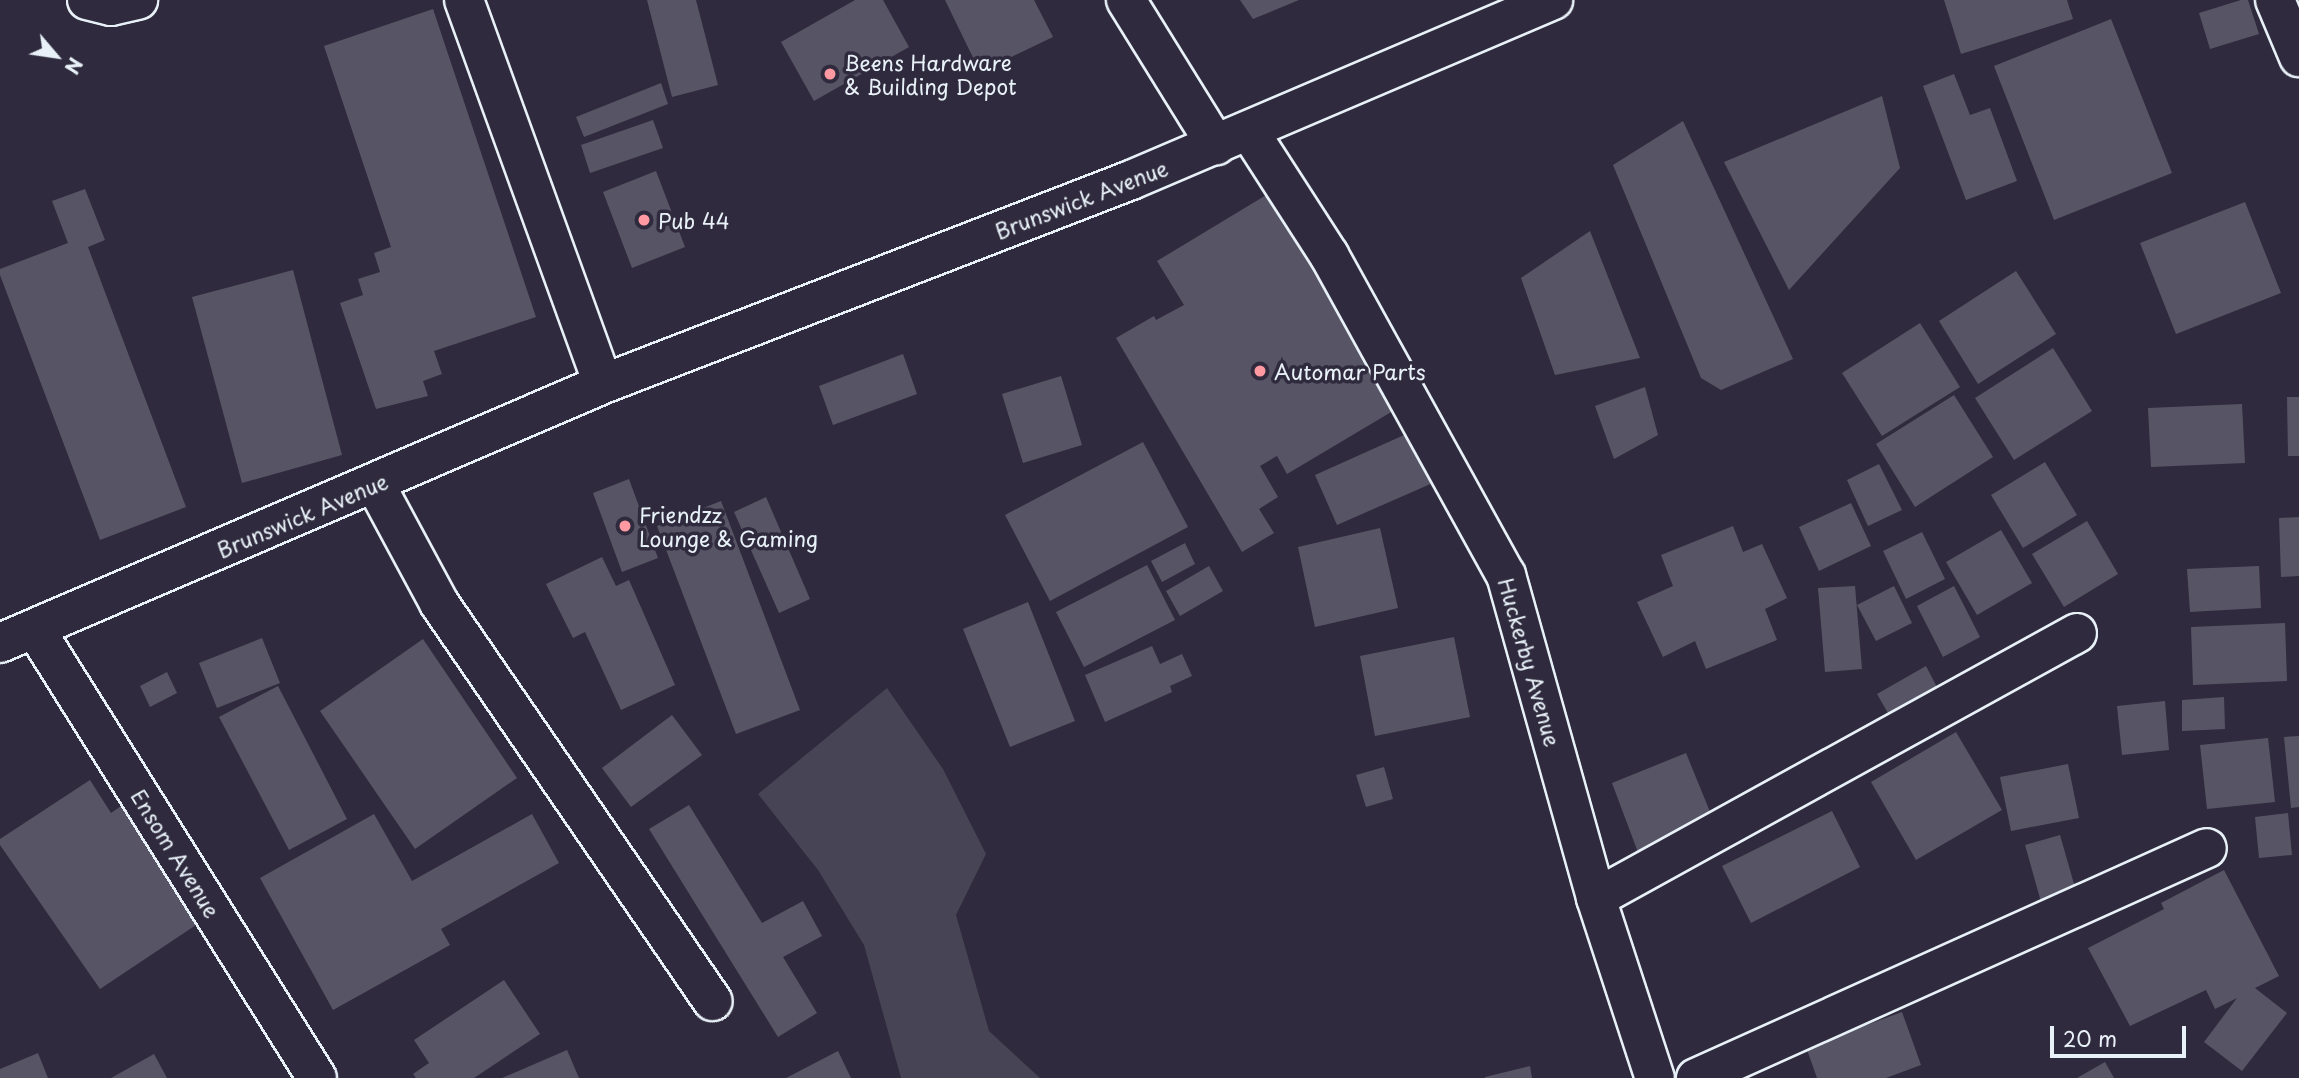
<!DOCTYPE html>
<html>
<head>
<meta charset="utf-8">
<style>
  body { margin:0 }
  #map { position:relative; width:2299px; height:1078px; overflow:hidden; background:#2f2a3d; font-family:"Playpen Sans",sans-serif }
  div>[style] { position:absolute }
  .green>* { inset:0; background:#464455 }
  .building>* { inset:0; background:#575565 }
  .roads { filter:drop-shadow(2px 0 #e8f1f8) drop-shadow(-2px 0 #e8f1f8) drop-shadow(0 2px #e8f1f8) drop-shadow(0 -2px #e8f1f8) }
  .minor>* { height:38px; margin:-19px; padding:0 19px; transform-origin:19px; border-radius:19px; background:#2f2a3d }
  .major>* { height:38px; margin:-19px; padding:0 19px; transform-origin:19px; border-radius:19px; background:#2f2a3d }
  .dots>* { width:19px; height:19px; translate:-50% -50%; box-sizing:border-box; border:4px solid #2f2a3d; border-radius:50% }
  span { translate:-50% -50%; white-space:nowrap; text-align:center; line-height:1.15; -webkit-text-stroke:7px #2f2a3d; paint-order:stroke }
  .poi-label { font-size:21px; color:#e8f1f8 }
  .left { translate:0 -50%; text-align:left }
  .street-label { font-size:21px; color:#e8f1f8 }
  .north { position:absolute; left:21px; top:21px; width:70px; height:70px; -webkit-text-stroke:5px #2f2a3d; paint-order:stroke; rotate:119deg; font-size:19px; font-weight:700; line-height:28px; text-align:center; color:#e8f1f8 }
  .north::after { content:''; display:block; margin:auto; width:24px; height:32px; background:#e8f1f8; clip-path:polygon(50% 0,100% 100%,50% 72%,0 100%) }
  .scale { position:absolute; left:2050px; top:1026px; width:136px; height:32px; box-sizing:border-box; border:4px solid #e8f1f8; border-top:0; padding-left:9px; font-size:21px; line-height:24px; white-space:nowrap; color:#e8f1f8; -webkit-text-stroke:5px #2f2a3d; paint-order:stroke }
</style>
</head>
<body>
<div id="map">
  <div class="green">
    <i style="clip-path:polygon(887px 688px,943px 769px,986px 854px,956px 915px,989px 1031px,1040px 1078px,901px 1078px,864px 945px,818px 870px,758px 794px)"></i>
  </div>
  <div class="building">
    <i style="clip-path:polygon(647px 0,696px 0,718px 85px,672px 97px)"></i>
    <i style="clip-path:polygon(855px 0,883px 0,909px 47px,814px 101px,781px 42px)"></i>
    <i style="clip-path:polygon(945px 0,1034px 0,1053px 37px,980px 72px)"></i>
    <i style="clip-path:polygon(1240px 0,1299px 0,1253px 19px)"></i>
    <i style="clip-path:polygon(1944px 0,2067px 0,2073px 19px,1961px 54px)"></i>
    <i style="clip-path:polygon(2241px 0,2248px 0,2259px 34px,2210px 49px,2199px 13px)"></i>
    <i style="clip-path:polygon(433px 9px,536px 317px,434px 351px,442px 374px,423px 381px,428px 396px,376px 409px,340px 303px,363px 295px,358px 279px,380px 272px,374px 253px,391px 247px,324px 46px)"></i>
    <i style="clip-path:polygon(2111px 19px,2172px 173px,2054px 220px,1994px 66px)"></i>
    <i style="clip-path:polygon(1954px 74px,1970px 115px,1990px 108px,2017px 181px,1966px 200px,1923px 86px)"></i>
    <i style="clip-path:polygon(661px 83px,668px 104px,584px 137px,576px 117px)"></i>
    <i style="clip-path:polygon(1882px 96px,1900px 168px,1789px 290px,1724px 162px)"></i>
    <i style="clip-path:polygon(653px 120px,663px 148px,590px 173px,581px 145px)"></i>
    <i style="clip-path:polygon(1683px 121px,1793px 359px,1721px 390px,1701px 378px,1613px 165px)"></i>
    <i style="clip-path:polygon(656px 171px,685px 247px,632px 268px,603px 192px)"></i>
    <i style="clip-path:polygon(85px 189px,105px 240px,88px 247px,186px 507px,100px 540px,0 275px,0 269px,68px 243px,52px 201px)"></i>
    <i style="clip-path:polygon(1276px 189px,1403px 405px,1287px 474px,1277px 456px,1260px 466px,1278px 497px,1259px 509px,1274px 533px,1242px 552px,1116px 338px,1154px 316px,1156px 320px,1184px 305px,1157px 261px)"></i>
    <i style="clip-path:polygon(2245px 202px,2281px 293px,2176px 334px,2140px 243px)"></i>
    <i style="clip-path:polygon(1590px 231px,1640px 358px,1555px 375px,1521px 278px)"></i>
    <i style="clip-path:polygon(293px 270px,342px 455px,242px 483px,192px 297px)"></i>
    <i style="clip-path:polygon(2016px 271px,2056px 334px,1978px 384px,1939px 321px)"></i>
    <i style="clip-path:polygon(1920px 323px,1960px 387px,1882px 436px,1842px 373px)"></i>
    <i style="clip-path:polygon(2053px 348px,2092px 411px,2014px 460px,1975px 398px)"></i>
    <i style="clip-path:polygon(903px 354px,917px 394px,833px 425px,819px 386px)"></i>
    <i style="clip-path:polygon(1061px 376px,1082px 445px,1023px 463px,1002px 394px)"></i>
    <i style="clip-path:polygon(1645px 387px,1658px 435px,1614px 459px,1595px 406px)"></i>
    <i style="clip-path:polygon(1954px 395px,1993px 457px,1915px 507px,1876px 444px)"></i>
    <i style="clip-path:polygon(2287px 397px,2299px 397px,2299px 456px,2288px 456px)"></i>
    <i style="clip-path:polygon(2242px 404px,2245px 463px,2151px 467px,2148px 408px)"></i>
    <i style="clip-path:polygon(1413px 431px,1435px 482px,1337px 525px,1315px 475px)"></i>
    <i style="clip-path:polygon(1143px 442px,1188px 527px,1050px 601px,1005px 515px)"></i>
    <i style="clip-path:polygon(2045px 462px,2077px 515px,2023px 548px,1991px 495px)"></i>
    <i style="clip-path:polygon(1879px 464px,1902px 510px,1868px 526px,1847px 480px)"></i>
    <i style="clip-path:polygon(629px 479px,658px 558px,622px 572px,593px 493px)"></i>
    <i style="clip-path:polygon(766px 497px,810px 599px,779px 613px,734px 512px)"></i>
    <i style="clip-path:polygon(721px 501px,800px 710px,736px 734px,657px 526px)"></i>
    <i style="clip-path:polygon(1851px 503px,1871px 546px,1819px 571px,1799px 527px)"></i>
    <i style="clip-path:polygon(2299px 517px,2299px 576px,2281px 577px,2279px 518px)"></i>
    <i style="clip-path:polygon(2087px 521px,2118px 574px,2064px 607px,2032px 554px)"></i>
    <i style="clip-path:polygon(1733px 526px,1743px 552px,1762px 544px,1787px 598px,1765px 609px,1777px 640px,1706px 669px,1695px 641px,1663px 657px,1637px 602px,1673px 586px,1661px 555px)"></i>
    <i style="clip-path:polygon(1380px 528px,1398px 608px,1315px 627px,1298px 547px)"></i>
    <i style="clip-path:polygon(2001px 530px,2032px 583px,1977px 615px,1946px 562px)"></i>
    <i style="clip-path:polygon(1922px 532px,1945px 579px,1906px 599px,1883px 551px)"></i>
    <i style="clip-path:polygon(1185px 543px,1195px 564px,1162px 582px,1151px 561px)"></i>
    <i style="clip-path:polygon(602px 557px,616px 586px,629px 580px,675px 685px,621px 710px,585px 632px,573px 638px,546px 584px)"></i>
    <i style="clip-path:polygon(1147px 565px,1175px 620px,1084px 667px,1056px 612px)"></i>
    <i style="clip-path:polygon(1209px 566px,1223px 591px,1180px 616px,1166px 591px)"></i>
    <i style="clip-path:polygon(2259px 566px,2261px 608px,2190px 612px,2187px 569px)"></i>
    <i style="clip-path:polygon(1855px 586px,1862px 669px,1825px 672px,1818px 588px)"></i>
    <i style="clip-path:polygon(1894px 586px,1912px 623px,1876px 641px,1857px 605px)"></i>
    <i style="clip-path:polygon(1954px 586px,1980px 637px,1943px 657px,1917px 606px)"></i>
    <i style="clip-path:polygon(1028px 602px,1075px 721px,1010px 747px,963px 629px)"></i>
    <i style="clip-path:polygon(2285px 623px,2287px 681px,2193px 685px,2191px 627px)"></i>
    <i style="clip-path:polygon(1454px 637px,1470px 717px,1375px 736px,1360px 656px)"></i>
    <i style="clip-path:polygon(262px 638px,280px 683px,217px 708px,199px 663px)"></i>
    <i style="clip-path:polygon(423px 639px,517px 778px,415px 849px,320px 711px)"></i>
    <i style="clip-path:polygon(1152px 646px,1160px 664px,1182px 654px,1192px 676px,1170px 686px,1172px 692px,1105px 722px,1085px 675px)"></i>
    <i style="clip-path:polygon(1926px 666px,1940px 693px,1892px 720px,1877px 694px)"></i>
    <i style="clip-path:polygon(167px 672px,177px 693px,150px 707px,140px 686px)"></i>
    <i style="clip-path:polygon(278px 686px,347px 819px,289px 850px,219px 717px)"></i>
    <i style="clip-path:polygon(2224px 697px,2225px 729px,2182px 731px,2182px 700px)"></i>
    <i style="clip-path:polygon(2165px 701px,2169px 750px,2122px 755px,2117px 706px)"></i>
    <i style="clip-path:polygon(672px 715px,702px 755px,631px 807px,602px 768px)"></i>
    <i style="clip-path:polygon(1956px 732px,2002px 810px,1916px 860px,1871px 782px)"></i>
    <i style="clip-path:polygon(2299px 736px,2299px 807px,2291px 808px,2284px 737px)"></i>
    <i style="clip-path:polygon(2268px 738px,2275px 802px,2207px 809px,2200px 745px)"></i>
    <i style="clip-path:polygon(1686px 753px,1715px 824px,1639px 855px,1612px 783px)"></i>
    <i style="clip-path:polygon(2068px 764px,2079px 818px,2011px 831px,2000px 777px)"></i>
    <i style="clip-path:polygon(1384px 767px,1393px 799px,1366px 807px,1356px 775px)"></i>
    <i style="clip-path:polygon(90px 780px,111px 813px,127px 802px,205px 919px,100px 989px,0 845px,0 839px)"></i>
    <i style="clip-path:polygon(689px 805px,762px 923px,803px 901px,822px 936px,783px 957px,817px 1013px,778px 1037px,649px 829px)"></i>
    <i style="clip-path:polygon(1832px 811px,1860px 867px,1751px 923px,1722px 866px)"></i>
    <i style="clip-path:polygon(2288px 813px,2292px 855px,2259px 858px,2255px 817px)"></i>
    <i style="clip-path:polygon(374px 814px,412px 881px,532px 814px,559px 863px,441px 929px,450px 945px,333px 1010px,260px 878px)"></i>
    <i style="clip-path:polygon(2060px 835px,2076px 891px,2041px 902px,2025px 845px)"></i>
    <i style="clip-path:polygon(2224px 870px,2279px 976px,2255px 988px,2287px 1013px,2242px 1071px,2204px 1042px,2237px 998px,2215px 1009px,2206px 990px,2130px 1026px,2088px 948px,2164px 909px,2161px 903px)"></i>
    <i style="clip-path:polygon(504px 980px,540px 1034px,474px 1078px,416px 1078px,413px 1074px,429px 1063px,414px 1040px)"></i>
    <i style="clip-path:polygon(1902px 1012px,1921px 1065px,1886px 1078px,1817px 1078px,1806px 1047px)"></i>
    <i style="clip-path:polygon(567px 1050px,579px 1078px,502px 1078px)"></i>
    <i style="clip-path:polygon(838px 1051px,851px 1078px,786px 1078px)"></i>
    <i style="clip-path:polygon(38px 1053px,48px 1078px,0 1078px,0 1069px)"></i>
    <i style="clip-path:polygon(154px 1054px,167px 1078px,111px 1078px)"></i>
    <i style="clip-path:polygon(2105px 1062px,2114px 1078px,2077px 1078px)"></i>
    <i style="clip-path:polygon(1530px 1066px,1532px 1078px,1485px 1078px,1485px 1077px)"></i>
  </div>
  <div class="roads">
    <div class="minor">
      <i style="left:87px;top:0;width:25px;rotate:14deg"></i>
      <i style="left:111px;top:6px;width:28px;rotate:-13deg"></i>
      <i style="left:464px;top:0;width:408px;rotate:70.1deg"></i>
      <i style="left:1126px;top:0;width:171px;rotate:58.2deg"></i>
      <i style="left:2275px;top:0;width:62px;rotate:67.2deg"></i>
      <i style="left:1249px;top:131px;width:148px;rotate:57.2deg"></i>
      <i style="left:1329px;top:255px;width:366px;rotate:61.1deg"></i>
      <i style="left:1506px;top:575px;width:335px;rotate:74.4deg"></i>
      <i style="left:1596px;top:898px;width:189px;rotate:71.9deg"></i>
      <i style="left:375px;top:484px;width:135px;rotate:61.7deg"></i>
      <i style="left:439px;top:603px;width:483px;rotate:55.5deg"></i>
      <i style="left:35px;top:629px;width:530px;rotate:57.87deg"></i>
      <i style="left:1596px;top:898px;width:549px;rotate:-28.85deg"></i>
      <i style="left:1696px;top:1078px;width:560px;rotate:-24.23deg"></i>
    </div>
    <div class="major">
      <i style="left:0;top:643px;width:656px;rotate:-23.24deg"></i>
      <i style="left:603px;top:384px;width:566px;rotate:-21.12deg"></i>
      <i style="left:1131px;top:180px;width:459px;rotate:-23.1deg"></i>
    </div>
  </div>
  <div class="dots">
    <i style="left:830px;top:74px;background:#ff9aa2"></i>
    <i style="left:644px;top:220px;background:#ff9aa2"></i>
    <i style="left:1260px;top:371px;background:#ff9aa2"></i>
    <i style="left:625px;top:526px;background:#ff9aa2"></i>
  </div>
  <div class="poi-label">
    <span class="left" style="left:844px;top:74px">Beens Hardware<br>&amp; Building Depot</span>
    <span class="left" style="left:658px;top:220px">Pub 44</span>
    <span class="left" style="left:1274px;top:371px">Automar Parts</span>
    <span class="left" style="left:639px;top:526px">Friendzz<br>Lounge &amp; Gaming</span>
  </div>
  <div class="street-label">
    <span style="left:1081px;top:199px;rotate:-21deg">Brunswick Avenue</span>
    <span style="left:302px;top:515px;rotate:-23deg">Brunswick Avenue</span>
    <span style="left:1530px;top:662px;rotate:74deg">Huckerby Avenue</span>
    <span style="left:176px;top:853px;rotate:58deg">Ensom Avenue</span>
  </div>
  <div class="north">N</div>
  <div class="scale">20 m</div>
</div>
</body>
</html>
